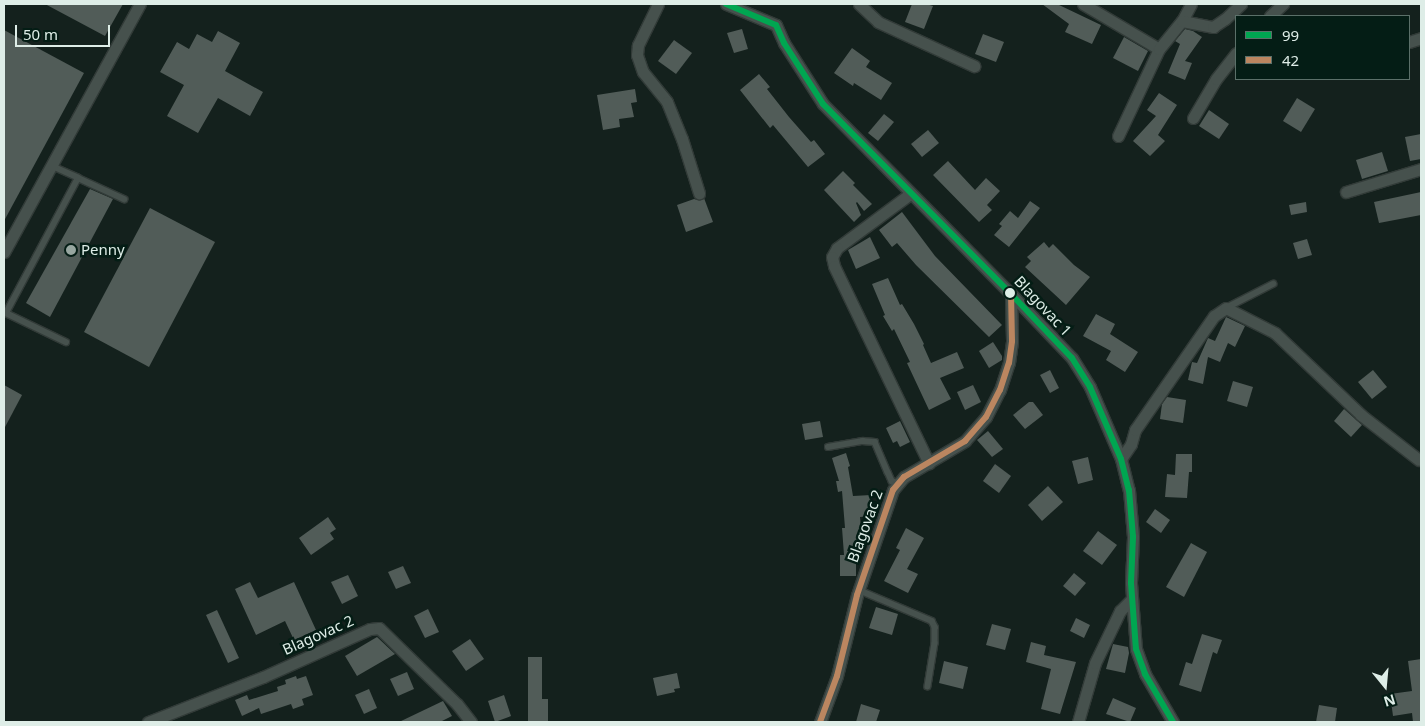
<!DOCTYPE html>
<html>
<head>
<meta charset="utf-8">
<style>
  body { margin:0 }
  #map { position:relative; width:1425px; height:726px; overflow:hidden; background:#14211d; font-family:"Noto Sans",sans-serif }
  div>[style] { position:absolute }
  .building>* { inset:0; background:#515c58 }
  .roads { filter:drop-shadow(1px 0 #323b38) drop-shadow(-1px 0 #323b38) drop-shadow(0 1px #323b38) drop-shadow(0 -1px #323b38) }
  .lane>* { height:5.5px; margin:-2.75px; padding:0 2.75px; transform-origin:2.75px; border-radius:2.75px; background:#46514d }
  .street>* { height:11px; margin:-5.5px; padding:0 5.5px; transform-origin:5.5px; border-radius:5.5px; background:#46514d }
  .bus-1>* { height:6px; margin:-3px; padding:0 3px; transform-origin:3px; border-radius:3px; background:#00a651 }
  .bus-2>* { height:6px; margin:-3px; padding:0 3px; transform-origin:3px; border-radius:3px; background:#bb8660 }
  .dots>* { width:14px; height:14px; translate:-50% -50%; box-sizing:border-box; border:2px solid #041d15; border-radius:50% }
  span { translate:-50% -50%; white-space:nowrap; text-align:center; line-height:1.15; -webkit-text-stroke:5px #041d15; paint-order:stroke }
  .poi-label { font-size:15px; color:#deede7 }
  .left { translate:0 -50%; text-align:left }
  .street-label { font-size:15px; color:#deede7 }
  .frame { position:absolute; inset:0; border:5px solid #deede7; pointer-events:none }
  .legend { position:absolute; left:1235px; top:15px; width:175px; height:65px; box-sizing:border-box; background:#041d15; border:1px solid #5b7069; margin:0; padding:6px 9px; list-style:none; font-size:15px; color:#deede7 }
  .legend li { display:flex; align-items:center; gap:10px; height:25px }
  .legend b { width:25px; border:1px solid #5b7069 }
  .north { position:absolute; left:1360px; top:661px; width:50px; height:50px; -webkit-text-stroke:4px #041d15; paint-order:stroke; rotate:163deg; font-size:14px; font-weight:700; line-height:20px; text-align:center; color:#deede7 }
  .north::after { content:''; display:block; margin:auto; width:18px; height:22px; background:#deede7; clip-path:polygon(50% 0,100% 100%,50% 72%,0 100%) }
  .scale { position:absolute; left:15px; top:25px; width:95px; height:22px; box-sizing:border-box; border:2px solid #deede7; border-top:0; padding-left:6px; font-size:15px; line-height:18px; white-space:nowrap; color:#deede7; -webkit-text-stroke:4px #041d15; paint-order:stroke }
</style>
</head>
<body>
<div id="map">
  <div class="building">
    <i style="clip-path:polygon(45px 4px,123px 4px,105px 36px)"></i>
    <i style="clip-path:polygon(912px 4px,926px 4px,933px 6px,924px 29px,905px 22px)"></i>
    <i style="clip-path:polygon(1042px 4px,1057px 4px,1101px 25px,1092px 44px,1065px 32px,1069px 24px)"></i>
    <i style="clip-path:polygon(742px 29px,748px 49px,734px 53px,727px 33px)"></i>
    <i style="clip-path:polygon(1185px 29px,1193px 31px,1202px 37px,1185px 61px,1192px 63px,1185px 80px,1168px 73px,1180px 44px,1175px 41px)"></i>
    <i style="clip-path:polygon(4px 30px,84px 73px,4px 221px)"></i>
    <i style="clip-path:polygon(218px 31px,240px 43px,225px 71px,263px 92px,250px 116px,218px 98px,198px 133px,167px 116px,184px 85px,160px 72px,177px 42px,189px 49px,197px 34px,212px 42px)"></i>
    <i style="clip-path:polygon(983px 34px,1004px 42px,996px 62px,975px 54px)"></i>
    <i style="clip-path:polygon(1124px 37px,1148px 51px,1138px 71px,1113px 58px)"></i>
    <i style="clip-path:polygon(674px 40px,692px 53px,676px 74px,658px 61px)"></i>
    <i style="clip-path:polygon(852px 48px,870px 61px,866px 67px,892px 83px,881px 100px,854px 83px,853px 86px,834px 73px)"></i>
    <i style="clip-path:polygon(759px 74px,770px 87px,767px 89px,789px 117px,811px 142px,814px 140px,825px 154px,808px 167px,773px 125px,770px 128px,740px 90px)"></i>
    <i style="clip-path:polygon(635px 89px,637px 102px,631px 103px,634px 117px,619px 119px,620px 127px,603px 130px,597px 95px)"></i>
    <i style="clip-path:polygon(1159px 93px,1177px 105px,1158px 135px,1165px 141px,1150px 156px,1133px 141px,1156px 116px,1147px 110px)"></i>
    <i style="clip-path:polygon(1297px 98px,1315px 109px,1301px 132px,1283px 121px)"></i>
    <i style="clip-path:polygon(1209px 110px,1229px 124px,1219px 139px,1199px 126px)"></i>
    <i style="clip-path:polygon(884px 114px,894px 122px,878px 141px,868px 133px)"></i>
    <i style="clip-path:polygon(928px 130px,939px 143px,922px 157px,911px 144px)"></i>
    <i style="clip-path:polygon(1421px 134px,1421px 159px,1410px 161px,1405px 137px)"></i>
    <i style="clip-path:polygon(1382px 152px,1388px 171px,1362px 179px,1356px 160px)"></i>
    <i style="clip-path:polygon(948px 161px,975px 190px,986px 178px,1000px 191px,987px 205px,992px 210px,979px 222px,933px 175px)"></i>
    <i style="clip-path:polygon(843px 171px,855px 183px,853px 185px,872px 204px,864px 211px,857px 202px,856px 203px,861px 215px,854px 222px,824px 190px)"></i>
    <i style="clip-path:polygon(90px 189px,113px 199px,50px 317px,26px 303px)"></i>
    <i style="clip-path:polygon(1421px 192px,1421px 215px,1379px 223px,1374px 202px)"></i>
    <i style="clip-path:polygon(704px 198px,713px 222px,686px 232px,677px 205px,694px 199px,698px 200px)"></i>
    <i style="clip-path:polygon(1030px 201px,1040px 208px,1009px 247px,994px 235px,1002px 226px,999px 224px,1010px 211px,1018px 218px)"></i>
    <i style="clip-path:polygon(1306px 202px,1307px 212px,1291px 215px,1289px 205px)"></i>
    <i style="clip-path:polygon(150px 208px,215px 242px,149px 367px,84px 332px)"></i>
    <i style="clip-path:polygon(902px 212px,935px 256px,1002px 325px,989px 337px,916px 265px,897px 243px,892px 247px,879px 230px)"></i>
    <i style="clip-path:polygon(870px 237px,880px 258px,856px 269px,848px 250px)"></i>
    <i style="clip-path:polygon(1307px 239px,1312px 255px,1298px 259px,1293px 243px)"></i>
    <i style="clip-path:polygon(1044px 242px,1049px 248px,1053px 244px,1074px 265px,1090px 277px,1066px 305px,1025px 267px,1031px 261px,1027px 257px)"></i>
    <i style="clip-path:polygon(888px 278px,900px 305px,902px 304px,914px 324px,924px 344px,923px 345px,931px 363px,957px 352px,964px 368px,940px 378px,951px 399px,929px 410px,907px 363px,910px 362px,894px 329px,892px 331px,883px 316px,885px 315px,872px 284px)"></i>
    <i style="clip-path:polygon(1096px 314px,1115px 324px,1110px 334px,1138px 352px,1125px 372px,1106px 360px,1111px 351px,1083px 336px)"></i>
    <i style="clip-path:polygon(1226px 317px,1245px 326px,1235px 347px,1228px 343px,1220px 362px,1208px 357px,1203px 384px,1188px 380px,1192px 362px,1197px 363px,1208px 338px,1215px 341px)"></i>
    <i style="clip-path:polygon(993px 342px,1002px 356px,1002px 360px,989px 368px,979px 351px)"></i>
    <i style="clip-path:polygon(1050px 370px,1059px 388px,1050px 393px,1040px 375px)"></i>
    <i style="clip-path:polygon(1373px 370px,1387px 387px,1372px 399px,1358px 382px)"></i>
    <i style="clip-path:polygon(1233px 381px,1253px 387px,1247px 407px,1227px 401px)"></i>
    <i style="clip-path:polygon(4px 385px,22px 395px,4px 429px)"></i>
    <i style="clip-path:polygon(973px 385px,981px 402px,965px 410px,957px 392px)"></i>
    <i style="clip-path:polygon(1167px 397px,1186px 400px,1183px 423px,1160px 419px,1162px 404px)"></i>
    <i style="clip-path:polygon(1029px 402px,1033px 402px,1043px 415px,1025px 429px,1013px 415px)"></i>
    <i style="clip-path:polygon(1344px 409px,1362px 425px,1351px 437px,1334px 421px)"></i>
    <i style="clip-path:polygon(820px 421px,823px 437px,805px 440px,802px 424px)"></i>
    <i style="clip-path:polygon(900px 421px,910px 442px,900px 447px,897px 441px,893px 443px,886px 428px)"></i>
    <i style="clip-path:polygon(988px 431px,1003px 449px,992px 457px,977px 440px)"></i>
    <i style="clip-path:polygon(846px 453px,850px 466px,848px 467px,853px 496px,871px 495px,873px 516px,860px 517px,863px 549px,856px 549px,856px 576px,840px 576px,840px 555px,844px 555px,842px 528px,845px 528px,842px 491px,838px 492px,836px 481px,839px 481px,832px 458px)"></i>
    <i style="clip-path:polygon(1176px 454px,1192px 454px,1192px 472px,1189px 472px,1187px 498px,1165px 497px,1167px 474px,1175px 475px)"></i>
    <i style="clip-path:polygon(1088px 457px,1093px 480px,1078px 484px,1072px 461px)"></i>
    <i style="clip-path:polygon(995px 464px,1011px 476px,999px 493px,983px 481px)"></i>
    <i style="clip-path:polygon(1048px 486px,1063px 502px,1042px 521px,1028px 505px)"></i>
    <i style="clip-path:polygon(1155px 509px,1170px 520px,1161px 533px,1146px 522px)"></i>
    <i style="clip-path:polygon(328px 517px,336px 529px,330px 533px,334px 539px,311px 555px,299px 538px)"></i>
    <i style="clip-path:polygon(906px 528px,924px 538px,907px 569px,918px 574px,908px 593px,884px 581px,900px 550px,896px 548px)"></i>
    <i style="clip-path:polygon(1098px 531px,1117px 545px,1102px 565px,1083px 551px)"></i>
    <i style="clip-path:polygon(1191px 543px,1207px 552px,1184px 597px,1166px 587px)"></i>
    <i style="clip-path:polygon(403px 566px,411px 583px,396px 589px,388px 572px)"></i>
    <i style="clip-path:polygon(1074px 573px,1086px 583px,1075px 596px,1063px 586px)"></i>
    <i style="clip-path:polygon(348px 575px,358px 596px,342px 604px,331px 582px)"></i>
    <i style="clip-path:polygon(250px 582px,258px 598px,294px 582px,316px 630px,294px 640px,285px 621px,256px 635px,235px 589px)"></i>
    <i style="clip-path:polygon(876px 607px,898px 614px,892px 635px,869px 628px)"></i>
    <i style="clip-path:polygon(428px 609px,439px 632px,425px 638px,414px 616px)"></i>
    <i style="clip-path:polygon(217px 610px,239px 658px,228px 663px,206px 615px)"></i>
    <i style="clip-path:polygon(1076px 618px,1090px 625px,1084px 638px,1070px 631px)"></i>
    <i style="clip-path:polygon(992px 624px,1011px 629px,1005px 650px,986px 645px)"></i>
    <i style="clip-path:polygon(1202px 634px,1222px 640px,1217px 654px,1213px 652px,1201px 692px,1179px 685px,1186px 662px,1192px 664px)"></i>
    <i style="clip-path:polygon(377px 637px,395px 654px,357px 676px,345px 656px)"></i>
    <i style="clip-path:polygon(470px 639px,484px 659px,466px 671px,452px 651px)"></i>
    <i style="clip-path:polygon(1031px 642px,1046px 646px,1044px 655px,1076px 662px,1060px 714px,1041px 709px,1051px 669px,1026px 662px)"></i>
    <i style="clip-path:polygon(1113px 644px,1128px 647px,1129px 653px,1125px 673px,1106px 669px)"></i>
    <i style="clip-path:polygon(528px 657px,542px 657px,542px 699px,548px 699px,548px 722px,528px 722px)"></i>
    <i style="clip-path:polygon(1421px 659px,1421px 722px,1413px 722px,1412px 713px,1393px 716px,1390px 694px,1412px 691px,1408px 661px)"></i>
    <i style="clip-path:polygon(944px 661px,968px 667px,963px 689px,939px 683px)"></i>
    <i style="clip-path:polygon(407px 672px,414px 689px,398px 696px,390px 679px)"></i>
    <i style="clip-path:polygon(677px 673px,680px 688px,674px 689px,675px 692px,657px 696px,653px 678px)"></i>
    <i style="clip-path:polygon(296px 676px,297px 679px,306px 676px,313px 695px,302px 699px,304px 705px,293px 709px,291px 704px,261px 714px,259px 708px,242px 716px,235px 700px,247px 695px,249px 700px,278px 691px,277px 687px,286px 684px,285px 680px)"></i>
    <i style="clip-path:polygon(369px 689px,377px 708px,364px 714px,355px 695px)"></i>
    <i style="clip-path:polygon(504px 695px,511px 716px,495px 722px,488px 701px)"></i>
    <i style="clip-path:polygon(1113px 698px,1136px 708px,1130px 722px,1106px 714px)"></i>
    <i style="clip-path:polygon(443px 701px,452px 716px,440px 722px,399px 722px)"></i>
    <i style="clip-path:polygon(861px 704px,880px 710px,876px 722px,856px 722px)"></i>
    <i style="clip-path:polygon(1319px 705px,1337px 708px,1335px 722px,1316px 722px)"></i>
  </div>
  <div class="roads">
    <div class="lane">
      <i style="left:78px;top:178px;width:51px;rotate:24.5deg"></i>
      <i style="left:1226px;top:308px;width:53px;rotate:-27.1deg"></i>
      <i style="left:4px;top:312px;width:69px;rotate:25.8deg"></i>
      <i style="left:6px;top:313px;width:153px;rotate:-61.9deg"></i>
      <i style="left:78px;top:178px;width:30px;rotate:-156deg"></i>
      <i style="left:828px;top:447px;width:35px;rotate:-10deg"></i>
      <i style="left:862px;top:441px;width:13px;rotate:4deg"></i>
      <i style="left:875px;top:442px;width:33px;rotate:67deg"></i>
      <i style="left:888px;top:472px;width:10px;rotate:66deg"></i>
      <i style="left:892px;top:481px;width:5px;rotate:22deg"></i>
      <i style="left:859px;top:590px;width:79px;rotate:23deg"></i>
      <i style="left:932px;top:621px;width:7px;rotate:63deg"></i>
      <i style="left:935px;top:627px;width:16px;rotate:90deg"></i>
      <i style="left:935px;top:643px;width:44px;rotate:99.2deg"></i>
    </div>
    <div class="street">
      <i style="left:658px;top:4px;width:46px;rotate:116deg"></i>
      <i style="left:638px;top:45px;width:10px;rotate:96deg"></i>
      <i style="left:637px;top:55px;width:18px;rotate:71deg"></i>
      <i style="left:643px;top:72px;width:38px;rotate:51deg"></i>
      <i style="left:667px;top:102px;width:40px;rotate:68deg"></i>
      <i style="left:682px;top:139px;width:57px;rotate:72.5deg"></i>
      <i style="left:726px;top:4px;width:54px;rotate:22.8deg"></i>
      <i style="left:776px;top:25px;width:20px;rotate:66deg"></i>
      <i style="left:784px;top:43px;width:72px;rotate:57.4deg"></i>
      <i style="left:823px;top:104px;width:267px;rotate:45.3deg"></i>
      <i style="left:1011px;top:294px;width:88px;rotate:46.4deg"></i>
      <i style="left:1072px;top:358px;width:34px;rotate:58deg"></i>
      <i style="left:1090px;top:387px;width:78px;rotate:66.7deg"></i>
      <i style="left:1121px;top:459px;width:32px;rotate:76deg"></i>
      <i style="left:1129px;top:490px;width:47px;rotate:85.1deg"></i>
      <i style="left:1133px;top:537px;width:46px;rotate:92.5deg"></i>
      <i style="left:1131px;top:583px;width:66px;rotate:85.7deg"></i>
      <i style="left:1136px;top:649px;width:27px;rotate:70deg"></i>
      <i style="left:1145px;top:674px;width:56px;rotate:59.7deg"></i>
      <i style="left:859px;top:4px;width:26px;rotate:43deg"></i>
      <i style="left:878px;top:22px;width:106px;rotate:24.6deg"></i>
      <i style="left:1083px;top:4px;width:88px;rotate:30.6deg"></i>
      <i style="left:1270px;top:16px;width:18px;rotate:-43deg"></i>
      <i style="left:1182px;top:21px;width:19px;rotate:-62deg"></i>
      <i style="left:1409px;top:42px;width:13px;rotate:-18deg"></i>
      <i style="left:1193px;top:118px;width:45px;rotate:-59.5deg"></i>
      <i style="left:1216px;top:79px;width:33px;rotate:-52deg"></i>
      <i style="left:1118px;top:136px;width:96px;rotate:-64.8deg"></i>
      <i style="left:1159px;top:49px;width:36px;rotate:-51deg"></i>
      <i style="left:1182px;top:21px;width:32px;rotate:11deg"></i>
      <i style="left:1213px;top:27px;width:14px;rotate:-34deg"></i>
      <i style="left:1225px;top:19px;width:22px;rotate:-43deg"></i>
      <i style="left:1346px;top:192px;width:78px;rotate:-17deg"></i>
      <i style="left:910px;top:194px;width:91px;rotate:143.5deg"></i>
      <i style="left:837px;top:248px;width:10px;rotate:119deg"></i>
      <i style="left:832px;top:257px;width:9px;rotate:77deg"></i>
      <i style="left:834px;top:266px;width:219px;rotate:64.3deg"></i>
      <i style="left:4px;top:252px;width:283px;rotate:-61.3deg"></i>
      <i style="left:1121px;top:459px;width:18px;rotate:-56deg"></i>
      <i style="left:1131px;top:444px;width:15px;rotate:-74deg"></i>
      <i style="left:1135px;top:430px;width:139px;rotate:-55.3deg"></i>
      <i style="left:1214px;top:316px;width:14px;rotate:-34deg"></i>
      <i style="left:1226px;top:308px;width:55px;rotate:27deg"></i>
      <i style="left:1275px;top:333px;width:119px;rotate:43.6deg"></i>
      <i style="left:1361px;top:415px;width:73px;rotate:37.8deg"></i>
      <i style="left:148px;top:722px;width:123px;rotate:-21.4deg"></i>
      <i style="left:263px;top:677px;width:117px;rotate:-24.2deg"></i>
      <i style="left:370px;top:629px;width:9px;rotate:-6deg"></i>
      <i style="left:379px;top:628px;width:109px;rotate:44.3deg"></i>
      <i style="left:457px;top:704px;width:23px;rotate:52deg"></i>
      <i style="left:820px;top:722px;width:49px;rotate:-69.7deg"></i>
      <i style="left:837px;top:676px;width:83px;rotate:-76.1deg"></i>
      <i style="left:857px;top:595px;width:111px;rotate:-71.1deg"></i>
      <i style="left:893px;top:490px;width:17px;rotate:-50deg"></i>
      <i style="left:904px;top:477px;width:71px;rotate:-30.5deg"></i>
      <i style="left:965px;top:441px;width:32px;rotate:-49deg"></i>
      <i style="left:986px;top:417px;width:30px;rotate:-63deg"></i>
      <i style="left:1000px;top:390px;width:28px;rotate:-72deg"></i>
      <i style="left:1009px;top:363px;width:22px;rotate:-82deg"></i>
      <i style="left:1012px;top:341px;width:47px;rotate:-91.2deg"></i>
      <i style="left:1078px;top:722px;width:61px;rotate:-73.9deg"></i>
      <i style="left:1095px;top:663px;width:58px;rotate:-64.3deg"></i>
      <i style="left:1120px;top:611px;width:17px;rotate:-45deg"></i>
    </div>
  </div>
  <div class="bus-1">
    <i style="left:726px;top:4px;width:54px;rotate:22.8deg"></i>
    <i style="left:776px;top:25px;width:20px;rotate:66deg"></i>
    <i style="left:784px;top:43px;width:72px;rotate:57.4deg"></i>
    <i style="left:823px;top:104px;width:267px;rotate:45.3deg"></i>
    <i style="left:1011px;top:294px;width:88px;rotate:46.4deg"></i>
    <i style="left:1072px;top:358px;width:34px;rotate:58deg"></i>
    <i style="left:1090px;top:387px;width:78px;rotate:66.7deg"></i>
    <i style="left:1121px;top:459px;width:32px;rotate:76deg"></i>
    <i style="left:1129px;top:490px;width:47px;rotate:85.1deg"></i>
    <i style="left:1133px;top:537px;width:46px;rotate:92.5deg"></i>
    <i style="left:1131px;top:583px;width:66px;rotate:85.7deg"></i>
    <i style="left:1136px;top:649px;width:27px;rotate:70deg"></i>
    <i style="left:1145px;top:674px;width:56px;rotate:59.7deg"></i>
  </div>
  <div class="bus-2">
    <i style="left:820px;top:722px;width:49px;rotate:-69.7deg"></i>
    <i style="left:837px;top:676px;width:83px;rotate:-76.1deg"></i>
    <i style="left:857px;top:595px;width:111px;rotate:-71.1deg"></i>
    <i style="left:893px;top:490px;width:17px;rotate:-50deg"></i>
    <i style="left:904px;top:477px;width:71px;rotate:-30.5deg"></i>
    <i style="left:965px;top:441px;width:32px;rotate:-49deg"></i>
    <i style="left:986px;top:417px;width:30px;rotate:-63deg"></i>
    <i style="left:1000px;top:390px;width:28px;rotate:-72deg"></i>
    <i style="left:1009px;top:363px;width:22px;rotate:-82deg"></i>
    <i style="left:1012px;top:341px;width:47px;rotate:-91.2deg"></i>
  </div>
  <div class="dots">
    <i style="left:71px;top:250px;background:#97a6a0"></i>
    <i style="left:1010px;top:293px;background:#deede7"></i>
  </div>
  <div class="poi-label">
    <span class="left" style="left:81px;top:250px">Penny</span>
  </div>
  <div class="street-label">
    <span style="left:1043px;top:306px;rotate:47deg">Blagovac 1</span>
    <span style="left:865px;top:526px;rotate:-70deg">Blagovac 2</span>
    <span style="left:318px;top:635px;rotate:-24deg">Blagovac 2</span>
  </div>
  <div class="frame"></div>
  <ul class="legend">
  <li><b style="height:6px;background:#00a651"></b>99</li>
  <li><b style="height:6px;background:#bb8660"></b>42</li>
  </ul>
  <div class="north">N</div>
  <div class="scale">50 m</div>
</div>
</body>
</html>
